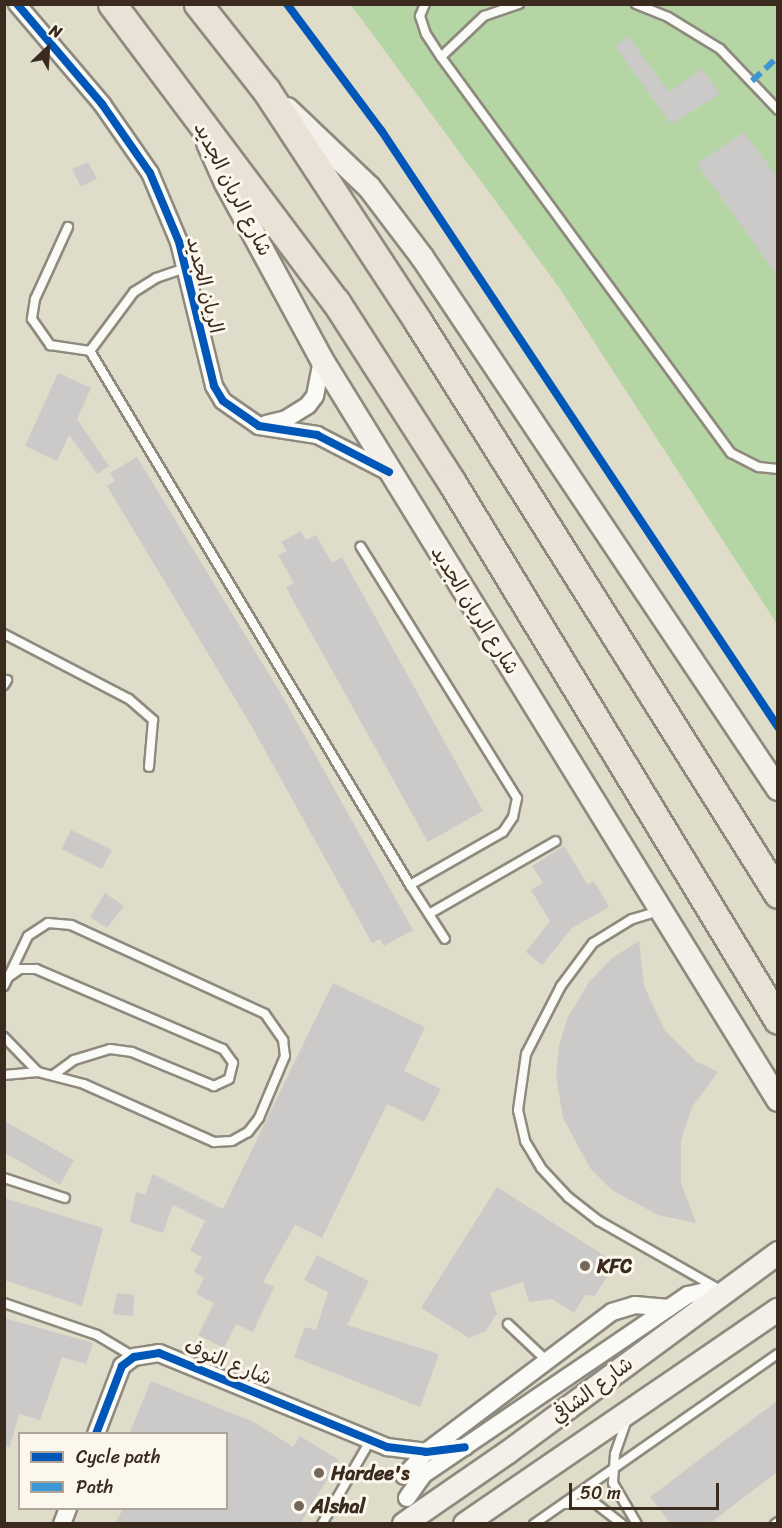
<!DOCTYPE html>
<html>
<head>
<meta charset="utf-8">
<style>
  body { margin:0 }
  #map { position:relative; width:782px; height:1528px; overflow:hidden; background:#e0dcca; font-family:Sriracha,"Playpen Sans Arabic",sans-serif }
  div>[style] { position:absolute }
  .green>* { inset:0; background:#b5d5a4 }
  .building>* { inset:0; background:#ccc9c9 }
  .roads { filter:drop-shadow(2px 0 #8e8a7e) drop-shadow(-2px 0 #8e8a7e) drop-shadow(0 2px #8e8a7e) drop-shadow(0 -2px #8e8a7e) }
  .service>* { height:8px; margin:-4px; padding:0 4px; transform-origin:4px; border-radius:4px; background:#fafaf7 }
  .minor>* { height:16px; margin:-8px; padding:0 8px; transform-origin:8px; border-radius:8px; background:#fafaf7 }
  .secondary>* { height:22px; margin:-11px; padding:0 11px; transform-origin:11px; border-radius:11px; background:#f4f0e9 }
  .trunk>* { height:27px; margin:-13.5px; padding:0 13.5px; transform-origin:13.5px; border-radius:13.5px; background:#e9e2d6 }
  .quiet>* { height:6px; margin-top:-3px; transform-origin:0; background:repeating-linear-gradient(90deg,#3e96d5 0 12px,transparent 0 18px) }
  .cycleway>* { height:8px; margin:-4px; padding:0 4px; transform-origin:4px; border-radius:4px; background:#0057b8 }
  .dots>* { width:16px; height:16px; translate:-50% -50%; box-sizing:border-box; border:3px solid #fbf7ec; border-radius:50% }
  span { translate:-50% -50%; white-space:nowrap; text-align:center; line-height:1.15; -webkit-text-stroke:6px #fbf7ec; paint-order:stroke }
  .street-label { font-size:20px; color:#3b2a1e }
  .poi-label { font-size:20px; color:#3b2a1e; font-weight:700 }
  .left { translate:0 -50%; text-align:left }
  .frame { position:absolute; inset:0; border:6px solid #3b2a1e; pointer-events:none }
  .legend { position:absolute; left:18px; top:1432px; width:210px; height:78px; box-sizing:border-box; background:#fbf7ec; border:2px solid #aea59a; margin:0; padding:8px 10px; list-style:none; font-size:18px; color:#3b2a1e }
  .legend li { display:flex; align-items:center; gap:12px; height:30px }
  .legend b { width:30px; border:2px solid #aea59a }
  .north { position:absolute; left:18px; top:18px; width:60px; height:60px; -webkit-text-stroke:4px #fbf7ec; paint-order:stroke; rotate:25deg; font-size:16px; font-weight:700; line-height:24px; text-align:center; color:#3b2a1e }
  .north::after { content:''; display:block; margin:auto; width:21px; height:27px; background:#3b2a1e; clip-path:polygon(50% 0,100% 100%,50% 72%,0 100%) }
  .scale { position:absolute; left:569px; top:1483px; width:150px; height:27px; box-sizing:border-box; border:3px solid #3b2a1e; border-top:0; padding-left:8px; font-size:18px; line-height:21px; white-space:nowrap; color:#3b2a1e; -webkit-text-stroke:4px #fbf7ec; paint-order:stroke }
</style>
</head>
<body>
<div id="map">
  <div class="green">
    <i style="clip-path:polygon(351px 5px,777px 5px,777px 624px,558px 286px)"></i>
  </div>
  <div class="building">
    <i style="clip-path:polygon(628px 36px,669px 92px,702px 69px,720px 94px,671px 124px,615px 46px)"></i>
    <i style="clip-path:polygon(744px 132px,777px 177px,777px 275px,697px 164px)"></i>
    <i style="clip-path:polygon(88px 162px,97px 179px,81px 187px,72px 169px)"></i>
    <i style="clip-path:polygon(58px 373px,91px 388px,77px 419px,109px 466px,97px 474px,69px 435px,57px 461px,25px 446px)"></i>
    <i style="clip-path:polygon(137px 457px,284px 699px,413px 930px,384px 946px,380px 939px,372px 943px,251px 725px,107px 486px,115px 481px,110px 473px)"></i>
    <i style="clip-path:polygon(301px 531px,306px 540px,316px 535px,332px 563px,342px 557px,483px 811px,428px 842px,286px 588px,294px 583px,278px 555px,287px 551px,281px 542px)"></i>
    <i style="clip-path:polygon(71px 830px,112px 850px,102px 869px,61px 849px)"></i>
    <i style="clip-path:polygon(564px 846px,588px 885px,594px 881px,609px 907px,572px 928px,542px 965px,526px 952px,550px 921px,531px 890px,543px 883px,532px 866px)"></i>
    <i style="clip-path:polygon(105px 893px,124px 906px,107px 928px,90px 917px)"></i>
    <i style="clip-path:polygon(639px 941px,644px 986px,665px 1031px,697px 1062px,718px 1072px,692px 1107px,681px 1140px,681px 1183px,696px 1223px,658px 1215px,612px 1190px,590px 1168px,563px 1118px,556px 1075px,559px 1045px,568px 1017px,589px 982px,612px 958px)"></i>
    <i style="clip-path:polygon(333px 983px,425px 1027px,404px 1071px,441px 1089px,424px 1122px,387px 1104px,322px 1238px,295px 1225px,263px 1282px,274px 1287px,253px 1332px,236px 1324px,224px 1348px,198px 1335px,214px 1303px,196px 1294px,204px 1278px,194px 1272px,202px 1257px,190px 1251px,205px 1221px,173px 1205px,163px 1233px,130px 1222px,136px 1192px,145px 1195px,153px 1174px,223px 1209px)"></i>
    <i style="clip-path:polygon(4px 1121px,74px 1160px,60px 1185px,4px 1152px)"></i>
    <i style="clip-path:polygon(497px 1187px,608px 1258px,611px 1270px,595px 1296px,585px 1295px,574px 1313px,552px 1299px,529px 1302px,523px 1282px,490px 1293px,497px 1313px,486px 1331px,469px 1338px,421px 1308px)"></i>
    <i style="clip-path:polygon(4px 1198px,103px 1228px,82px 1306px,4px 1280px)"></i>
    <i style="clip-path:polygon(317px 1255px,369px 1281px,347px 1325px,439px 1354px,420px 1407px,294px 1357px,305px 1327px,316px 1330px,328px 1292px,304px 1280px)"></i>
    <i style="clip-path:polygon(117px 1293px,134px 1295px,133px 1316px,113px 1314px)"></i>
    <i style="clip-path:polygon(4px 1318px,93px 1343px,86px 1364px,62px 1357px,40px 1420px,19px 1414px,10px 1447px,4px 1446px)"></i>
    <i style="clip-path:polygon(151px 1381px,254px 1422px,293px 1447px,300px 1436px,339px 1460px,300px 1524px,115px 1524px,123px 1509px,226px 1509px,226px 1434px,129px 1434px)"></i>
    <i style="clip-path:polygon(777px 1401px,777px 1472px,709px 1524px,671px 1524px,650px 1497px)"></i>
  </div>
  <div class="roads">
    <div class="service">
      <i style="left:425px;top:4px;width:13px;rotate:113deg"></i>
      <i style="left:420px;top:16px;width:19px;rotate:72deg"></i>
      <i style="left:426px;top:34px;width:27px;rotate:57deg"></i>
      <i style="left:519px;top:4px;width:37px;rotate:161deg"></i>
      <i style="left:484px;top:16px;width:59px;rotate:136.4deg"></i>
      <i style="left:441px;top:57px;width:491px;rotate:53.8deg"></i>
      <i style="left:731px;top:453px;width:31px;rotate:27deg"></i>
      <i style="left:759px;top:467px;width:19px;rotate:6deg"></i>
      <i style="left:636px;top:4px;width:35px;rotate:22deg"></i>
      <i style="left:668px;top:17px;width:61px;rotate:31.6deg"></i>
      <i style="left:720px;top:49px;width:84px;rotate:46.4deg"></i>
      <i style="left:68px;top:227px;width:79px;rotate:114.6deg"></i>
      <i style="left:35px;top:299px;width:20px;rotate:99deg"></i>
      <i style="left:32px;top:319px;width:32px;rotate:55deg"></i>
      <i style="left:50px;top:345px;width:40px;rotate:8.5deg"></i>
      <i style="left:90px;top:351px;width:74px;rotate:-53.3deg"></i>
      <i style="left:134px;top:292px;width:26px;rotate:-32deg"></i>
      <i style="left:156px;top:278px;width:31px;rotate:-19deg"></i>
      <i style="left:90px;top:351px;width:623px;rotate:59.07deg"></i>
      <i style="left:410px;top:885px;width:107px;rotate:-29.7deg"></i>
      <i style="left:503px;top:832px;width:18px;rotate:-56deg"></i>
      <i style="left:513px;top:817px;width:19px;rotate:-78deg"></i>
      <i style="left:517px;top:798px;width:296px;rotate:-121.9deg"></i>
      <i style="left:4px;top:634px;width:141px;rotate:27.5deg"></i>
      <i style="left:129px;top:699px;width:32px;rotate:41deg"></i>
      <i style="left:153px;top:720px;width:47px;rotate:94.9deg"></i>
      <i style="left:4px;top:685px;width:6px;rotate:-59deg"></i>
      <i style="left:410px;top:885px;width:64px;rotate:57.1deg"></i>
      <i style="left:659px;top:911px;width:28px;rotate:163deg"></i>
      <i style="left:632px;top:919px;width:46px;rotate:148.4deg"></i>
      <i style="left:593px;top:943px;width:54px;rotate:126.7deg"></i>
      <i style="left:561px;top:986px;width:76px;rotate:117.2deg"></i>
      <i style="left:526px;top:1054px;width:57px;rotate:98.1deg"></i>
      <i style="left:518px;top:1110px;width:32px;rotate:77deg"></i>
      <i style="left:525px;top:1141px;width:31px;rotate:59deg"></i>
      <i style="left:541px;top:1168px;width:40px;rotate:47deg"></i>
      <i style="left:568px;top:1197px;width:39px;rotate:38deg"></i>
      <i style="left:599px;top:1221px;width:133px;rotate:29.6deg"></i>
      <i style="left:429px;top:914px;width:146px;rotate:-29.9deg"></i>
      <i style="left:10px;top:976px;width:12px;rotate:-35deg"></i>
      <i style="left:20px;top:969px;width:16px"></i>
      <i style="left:36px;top:969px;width:203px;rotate:23.2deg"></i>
      <i style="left:223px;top:1049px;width:17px;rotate:54deg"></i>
      <i style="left:233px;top:1063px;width:16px;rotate:104deg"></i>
      <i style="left:229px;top:1079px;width:17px;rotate:155deg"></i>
      <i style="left:214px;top:1086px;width:89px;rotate:-157.5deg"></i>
      <i style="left:132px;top:1052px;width:22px;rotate:-172deg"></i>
      <i style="left:110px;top:1049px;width:38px;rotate:163deg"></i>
      <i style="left:74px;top:1060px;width:26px;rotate:144deg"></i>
      <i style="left:4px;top:986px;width:55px;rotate:-64.4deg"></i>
      <i style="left:28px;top:936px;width:24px;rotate:-33deg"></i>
      <i style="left:48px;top:923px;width:23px;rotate:5deg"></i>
      <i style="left:71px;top:925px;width:213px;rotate:24.6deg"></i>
      <i style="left:265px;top:1014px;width:32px;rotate:55deg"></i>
      <i style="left:283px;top:1040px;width:16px;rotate:83deg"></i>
      <i style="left:285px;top:1056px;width:67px;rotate:112.8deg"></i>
      <i style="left:259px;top:1118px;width:18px;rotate:128deg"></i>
      <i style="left:248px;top:1132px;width:18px;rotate:151deg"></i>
      <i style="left:232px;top:1141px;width:18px;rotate:177deg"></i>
      <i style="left:214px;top:1142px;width:142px;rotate:-156deg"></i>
      <i style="left:84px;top:1084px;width:48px;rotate:-165.4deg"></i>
      <i style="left:38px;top:1072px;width:34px;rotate:175deg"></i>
      <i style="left:4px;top:1037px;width:47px;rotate:45.9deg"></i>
      <i style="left:4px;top:1178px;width:64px;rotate:18.2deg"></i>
      <i style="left:4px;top:1303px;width:98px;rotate:19deg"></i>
      <i style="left:97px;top:1335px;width:43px;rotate:30.7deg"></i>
      <i style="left:508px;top:1324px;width:54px;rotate:43.5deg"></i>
      <i style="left:627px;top:1419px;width:37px;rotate:109deg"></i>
      <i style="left:615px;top:1454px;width:29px;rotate:94deg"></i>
      <i style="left:613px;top:1483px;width:48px;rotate:59.7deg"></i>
      <i style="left:565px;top:1504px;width:30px;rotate:-2deg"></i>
      <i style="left:595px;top:1503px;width:34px;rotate:38deg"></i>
      <i style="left:322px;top:1524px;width:98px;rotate:-60deg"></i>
      <i style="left:534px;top:1524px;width:297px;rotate:-34.9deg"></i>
      <i style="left:775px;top:1524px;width:4px;rotate:-34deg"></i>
    </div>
    <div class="minor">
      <i style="left:17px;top:4px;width:131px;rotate:49.6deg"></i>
      <i style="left:102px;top:104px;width:84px;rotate:55.2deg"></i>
      <i style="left:150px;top:173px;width:75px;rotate:67.2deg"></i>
      <i style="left:179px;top:242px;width:148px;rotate:76.3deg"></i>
      <i style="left:214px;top:386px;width:17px;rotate:59deg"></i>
      <i style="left:223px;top:401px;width:44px;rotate:34.8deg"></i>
      <i style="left:259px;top:426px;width:59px;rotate:8.8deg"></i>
      <i style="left:317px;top:435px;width:81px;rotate:27.2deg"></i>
      <i style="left:266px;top:424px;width:21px;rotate:-14deg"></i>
      <i style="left:286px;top:419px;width:26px;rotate:-32deg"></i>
      <i style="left:308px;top:405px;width:11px;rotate:-52deg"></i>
      <i style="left:315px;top:396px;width:37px;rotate:-79deg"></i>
      <i style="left:96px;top:1434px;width:73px;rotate:-69.1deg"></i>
      <i style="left:122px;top:1366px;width:15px;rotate:-37deg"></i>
      <i style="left:134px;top:1357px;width:25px;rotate:-9deg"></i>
      <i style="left:159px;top:1353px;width:247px;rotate:22.4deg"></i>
      <i style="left:387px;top:1447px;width:39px;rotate:7deg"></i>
      <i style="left:426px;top:1452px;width:39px;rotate:-7deg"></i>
      <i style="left:404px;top:1476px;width:33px;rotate:-47deg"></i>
      <i style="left:426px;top:1452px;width:233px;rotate:-37deg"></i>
      <i style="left:612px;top:1312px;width:24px;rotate:-17deg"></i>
      <i style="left:635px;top:1305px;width:34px;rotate:5deg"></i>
      <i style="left:407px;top:1498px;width:28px;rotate:-55deg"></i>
      <i style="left:423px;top:1475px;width:320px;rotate:-34.2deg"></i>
      <i style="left:688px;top:1295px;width:18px;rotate:-13deg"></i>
      <i style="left:706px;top:1291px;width:15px;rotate:8deg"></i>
      <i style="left:62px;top:1524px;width:17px;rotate:-69deg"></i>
    </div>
    <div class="secondary">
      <i style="left:287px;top:109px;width:113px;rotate:43.6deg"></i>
      <i style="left:369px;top:187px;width:88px;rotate:52.9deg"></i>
      <i style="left:422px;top:257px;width:640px;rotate:56.21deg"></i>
      <i style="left:208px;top:143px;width:44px;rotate:65.8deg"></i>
      <i style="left:226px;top:183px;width:201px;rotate:61.5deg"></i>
      <i style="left:322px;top:360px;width:869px;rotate:58.36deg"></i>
      <i style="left:404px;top:1524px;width:125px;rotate:-34.6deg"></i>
      <i style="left:507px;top:1453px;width:337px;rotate:-36.4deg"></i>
      <i style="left:465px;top:1524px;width:379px;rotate:-34.4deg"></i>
    </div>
    <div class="trunk">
      <i style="left:112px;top:4px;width:373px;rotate:53.1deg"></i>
      <i style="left:336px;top:302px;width:213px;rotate:57.3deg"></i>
      <i style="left:451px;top:481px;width:630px;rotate:58.76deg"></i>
      <i style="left:198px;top:4px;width:110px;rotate:51.7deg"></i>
      <i style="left:266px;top:90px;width:275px;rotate:56.7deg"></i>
      <i style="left:417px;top:320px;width:678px;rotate:57.83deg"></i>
    </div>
  </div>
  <div class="quiet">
    <i style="left:752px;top:81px;width:35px;rotate:-43deg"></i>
  </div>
  <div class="cycleway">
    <i style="left:17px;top:4px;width:131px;rotate:49.6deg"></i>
    <i style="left:102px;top:104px;width:84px;rotate:55.2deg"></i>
    <i style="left:150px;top:173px;width:75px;rotate:67.2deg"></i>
    <i style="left:179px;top:242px;width:148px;rotate:76.3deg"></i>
    <i style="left:214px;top:386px;width:17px;rotate:59deg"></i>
    <i style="left:223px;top:401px;width:44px;rotate:34.8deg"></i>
    <i style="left:259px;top:426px;width:59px;rotate:8.8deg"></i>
    <i style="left:317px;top:435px;width:81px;rotate:27.2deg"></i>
    <i style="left:287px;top:4px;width:157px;rotate:53.3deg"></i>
    <i style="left:381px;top:130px;width:717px;rotate:56.38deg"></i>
    <i style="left:96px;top:1434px;width:73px;rotate:-69.1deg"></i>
    <i style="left:122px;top:1366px;width:15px;rotate:-37deg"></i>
    <i style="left:134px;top:1357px;width:25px;rotate:-9deg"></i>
    <i style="left:159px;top:1353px;width:247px;rotate:22.4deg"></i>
    <i style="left:387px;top:1447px;width:39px;rotate:7deg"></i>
    <i style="left:426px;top:1452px;width:39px;rotate:-7deg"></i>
  </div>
  <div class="dots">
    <i style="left:585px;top:1266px;background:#75685a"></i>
    <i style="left:319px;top:1473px;background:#75685a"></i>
    <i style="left:299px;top:1506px;background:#75685a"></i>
  </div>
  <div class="street-label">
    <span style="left:233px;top:189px;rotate:63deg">شارع الريان الجديد</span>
    <span style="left:205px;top:285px;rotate:76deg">الريان الجديد</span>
    <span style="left:475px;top:610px;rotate:58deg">شارع الريان الجديد</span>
    <span style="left:228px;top:1362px;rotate:22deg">شارع النوف</span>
    <span style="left:592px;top:1390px;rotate:-37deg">شارع الشافي</span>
  </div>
  <div class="poi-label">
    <span class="left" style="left:597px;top:1266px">KFC</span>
    <span class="left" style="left:331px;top:1473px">Hardee's</span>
    <span class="left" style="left:311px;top:1506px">Alshal</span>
  </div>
  <div class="frame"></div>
  <ul class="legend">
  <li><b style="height:8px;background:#0057b8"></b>Cycle path</li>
  <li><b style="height:8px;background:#3e96d5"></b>Path</li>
  </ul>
  <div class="north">N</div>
  <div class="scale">50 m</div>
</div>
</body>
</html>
